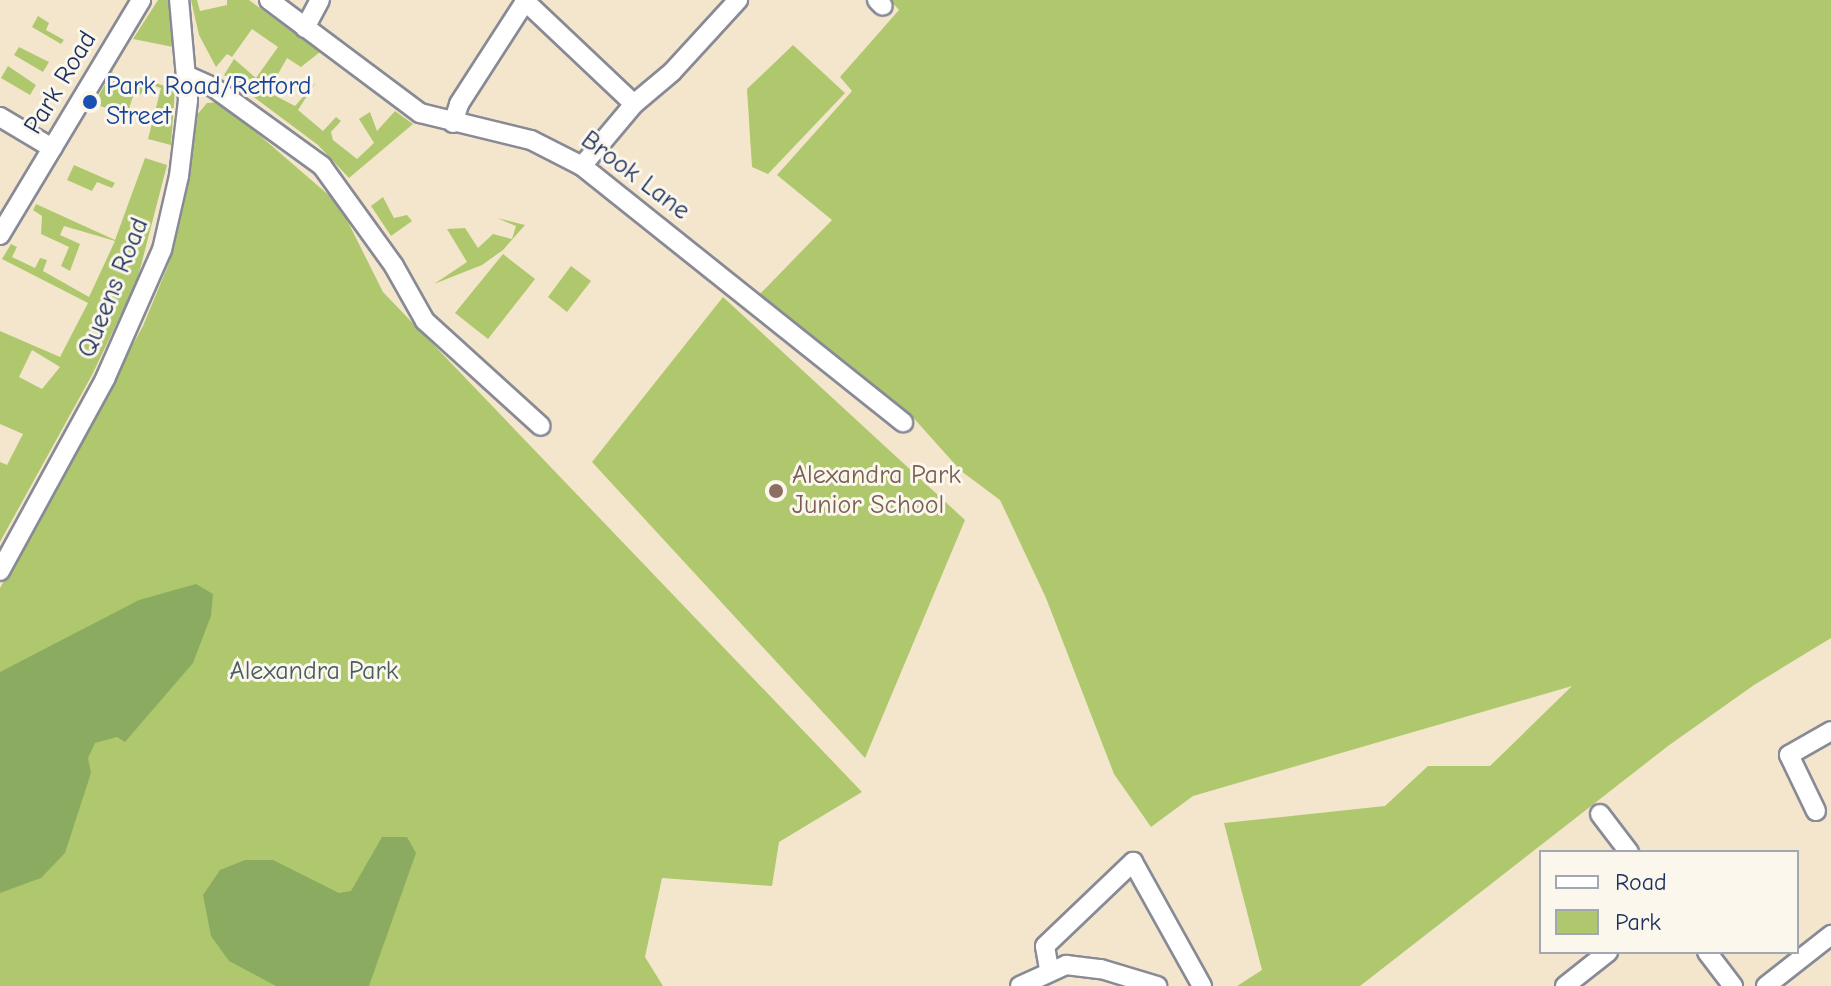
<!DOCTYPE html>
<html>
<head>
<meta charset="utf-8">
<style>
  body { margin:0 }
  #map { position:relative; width:1831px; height:986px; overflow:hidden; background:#f4e6cd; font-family:"Comic Neue",sans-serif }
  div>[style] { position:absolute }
  .green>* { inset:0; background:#afc86d }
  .forest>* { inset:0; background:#8bac60 }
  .roads { filter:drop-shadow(2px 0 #888a96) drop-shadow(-2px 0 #888a96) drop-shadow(0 2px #888a96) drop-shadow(0 -2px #888a96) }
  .minor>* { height:18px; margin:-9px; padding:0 9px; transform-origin:9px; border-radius:9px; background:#fff }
  .dots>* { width:22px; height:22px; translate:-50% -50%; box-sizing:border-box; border:4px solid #fbf7ec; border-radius:50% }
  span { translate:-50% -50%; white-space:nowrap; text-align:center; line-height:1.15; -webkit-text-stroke:6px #fbf7ec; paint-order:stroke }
  .street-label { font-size:26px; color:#1b2f5e }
  .transit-label { font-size:26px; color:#164399 }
  .left { translate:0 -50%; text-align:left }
  .education-label { font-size:26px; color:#785e54 }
  .park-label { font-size:26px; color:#475d62 }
  .legend { position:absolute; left:1539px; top:850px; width:260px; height:104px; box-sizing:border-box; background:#fbf7ec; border:2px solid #a1a7b3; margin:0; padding:10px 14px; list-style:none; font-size:24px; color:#1b2f5e }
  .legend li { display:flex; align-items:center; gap:16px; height:40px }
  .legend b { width:40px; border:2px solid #a1a7b3 }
</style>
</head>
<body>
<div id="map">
  <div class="green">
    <i style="clip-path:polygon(158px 0,168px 0,173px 47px,133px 39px)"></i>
    <i style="clip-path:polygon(191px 0,197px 0,200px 11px,227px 5px,227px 0,249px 0,320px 52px,301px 67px,287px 58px,268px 92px,295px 106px,316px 82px,298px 110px,323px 131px,336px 117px,341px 121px,331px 132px,333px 140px,357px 159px,374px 143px,359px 119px,370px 112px,377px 131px,395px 111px,413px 124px,349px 178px,318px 145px,224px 75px,234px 59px,256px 78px,278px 47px,252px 29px,232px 57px,227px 54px,216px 67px,199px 35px)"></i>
    <i style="clip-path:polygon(890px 0,1831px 0,1831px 638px,1754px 685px,1668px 746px,1360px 986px,1237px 986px,1262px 970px,1224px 823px,1385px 806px,1428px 766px,1490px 766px,1572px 686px,1193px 796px,1151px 827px,1114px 774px,1046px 598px,1000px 500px,961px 471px,910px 414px,758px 296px,832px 220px,777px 175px,852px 91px,840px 77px,899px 10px)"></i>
    <i style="clip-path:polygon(38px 16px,49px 23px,46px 30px,64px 40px,61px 44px,32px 27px)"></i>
    <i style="clip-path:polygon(793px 45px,845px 93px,768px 174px,752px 167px,747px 89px)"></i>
    <i style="clip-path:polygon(19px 47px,49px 62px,43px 72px,14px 55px)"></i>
    <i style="clip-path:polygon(8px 66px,36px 85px,30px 95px,1px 78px)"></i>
    <i style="clip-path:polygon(113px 70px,111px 80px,139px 89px,142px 79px,175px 89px,171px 145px,148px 139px,161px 88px,148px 84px,140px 95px,134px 93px,127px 115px,94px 104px)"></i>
    <i style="clip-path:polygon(221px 102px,339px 204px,383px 292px,862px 792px,779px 842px,772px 886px,662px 878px,645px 957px,663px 986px,0 986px,0 588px,143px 326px,169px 263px,196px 116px,207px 103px)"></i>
    <i style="clip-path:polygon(evenodd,145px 158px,167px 165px,137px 281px,92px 375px,0 542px,0 462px,7px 465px,23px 434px,0 424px,0 331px,60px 357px,88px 303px,2px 259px,11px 244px,17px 247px,12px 257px,35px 268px,40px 258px,47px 260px,43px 271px,89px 297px,115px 241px,64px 226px,60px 235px,80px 244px,70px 271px,61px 266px,69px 247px,41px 234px,42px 216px,33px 210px,36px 204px,115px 240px,145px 158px,32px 350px,60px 367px,42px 389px,19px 377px,32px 350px)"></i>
    <i style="clip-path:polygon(74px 165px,115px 183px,112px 188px,97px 182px,92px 191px,67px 180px)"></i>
    <i style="clip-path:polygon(383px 197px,394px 218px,407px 215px,412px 221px,391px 236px,371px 206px)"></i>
    <i style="clip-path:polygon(497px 218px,525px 225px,503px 250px,482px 265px,434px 284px,467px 262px,447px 229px,465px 228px,478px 248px,493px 234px,512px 239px,516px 226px)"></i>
    <i style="clip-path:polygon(503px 254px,535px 279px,488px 339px,455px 313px)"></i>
    <i style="clip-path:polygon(571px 266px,591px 281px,567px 312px,548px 297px)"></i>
    <i style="clip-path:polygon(723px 297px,965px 520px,865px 758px,592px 462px)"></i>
  </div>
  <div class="forest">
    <i style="clip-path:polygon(196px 584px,213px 594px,211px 616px,193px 663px,125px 742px,117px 737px,95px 743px,88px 758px,91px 773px,65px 853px,41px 878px,0 893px,0 672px,139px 600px)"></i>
    <i style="clip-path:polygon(382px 837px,407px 837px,416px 853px,369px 986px,276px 986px,229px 961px,211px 936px,203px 895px,220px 870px,245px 860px,273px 860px,339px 893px,351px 891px)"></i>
  </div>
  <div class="roads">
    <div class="minor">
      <i style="left:269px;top:0;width:189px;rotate:36.8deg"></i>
      <i style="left:420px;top:113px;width:114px;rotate:13.7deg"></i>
      <i style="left:531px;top:140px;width:57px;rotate:27deg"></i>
      <i style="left:582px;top:166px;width:411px;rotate:38.6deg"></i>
      <i style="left:524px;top:0;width:151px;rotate:43.4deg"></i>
      <i style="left:877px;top:0;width:8px;rotate:45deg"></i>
      <i style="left:305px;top:28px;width:32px;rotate:-62deg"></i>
      <i style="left:188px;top:76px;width:27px;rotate:24deg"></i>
      <i style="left:213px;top:87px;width:135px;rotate:35.9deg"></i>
      <i style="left:322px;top:166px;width:123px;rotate:54.2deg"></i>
      <i style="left:394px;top:266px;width:63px;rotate:60.6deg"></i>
      <i style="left:425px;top:321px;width:156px;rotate:42.2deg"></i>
      <i style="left:0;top:117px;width:61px;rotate:30.8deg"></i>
      <i style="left:453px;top:123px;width:20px;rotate:-72deg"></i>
      <i style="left:459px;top:104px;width:124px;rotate:-57.2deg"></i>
      <i style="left:582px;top:166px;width:81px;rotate:-50deg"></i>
      <i style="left:634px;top:104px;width:50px;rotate:-40.1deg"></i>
      <i style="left:672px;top:72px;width:98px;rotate:-47.5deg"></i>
      <i style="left:0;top:235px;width:274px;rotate:-59deg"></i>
      <i style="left:0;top:571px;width:219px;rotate:-61.3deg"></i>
      <i style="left:105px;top:379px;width:141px;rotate:-66.2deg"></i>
      <i style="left:162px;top:250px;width:76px;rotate:-77.1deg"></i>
      <i style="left:179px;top:176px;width:77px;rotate:-83.2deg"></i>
      <i style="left:188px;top:100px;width:100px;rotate:-95.1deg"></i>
      <i style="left:1816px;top:811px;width:62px;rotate:-115.7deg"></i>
      <i style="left:1789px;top:755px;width:48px;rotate:-29.7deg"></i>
      <i style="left:1600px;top:814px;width:48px;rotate:52.7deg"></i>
      <i style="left:1707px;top:952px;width:43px;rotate:52.6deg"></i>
      <i style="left:1049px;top:969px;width:23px;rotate:-100deg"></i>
      <i style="left:1045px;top:946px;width:122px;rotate:-43.7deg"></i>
      <i style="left:1133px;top:862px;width:142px;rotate:60.9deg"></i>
      <i style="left:1020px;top:986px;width:51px;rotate:-24.5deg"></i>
      <i style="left:1066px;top:965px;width:35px;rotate:7deg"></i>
      <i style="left:1101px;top:969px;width:59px;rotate:16.9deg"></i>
      <i style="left:1565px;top:986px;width:55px;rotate:-38.3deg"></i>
      <i style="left:1766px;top:986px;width:83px;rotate:-38.1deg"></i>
    </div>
  </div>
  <div class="dots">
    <i style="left:90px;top:102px;background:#1a4fb4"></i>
    <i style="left:776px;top:491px;background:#8d6e63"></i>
  </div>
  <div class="street-label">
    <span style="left:61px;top:83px;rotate:-59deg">Park Road</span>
    <span style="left:635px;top:176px;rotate:37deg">Brook Lane</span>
    <span style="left:114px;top:288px;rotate:-68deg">Queens Road</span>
  </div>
  <div class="transit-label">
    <span class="left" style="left:106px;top:102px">Park Road/Retford<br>Street</span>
  </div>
  <div class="education-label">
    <span class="left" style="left:792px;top:491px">Alexandra Park<br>Junior School</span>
  </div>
  <div class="park-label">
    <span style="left:314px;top:672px">Alexandra Park</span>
  </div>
  <ul class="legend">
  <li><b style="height:10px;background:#fff"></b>Road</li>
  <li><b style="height:22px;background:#afc86d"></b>Park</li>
  </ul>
</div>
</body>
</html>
